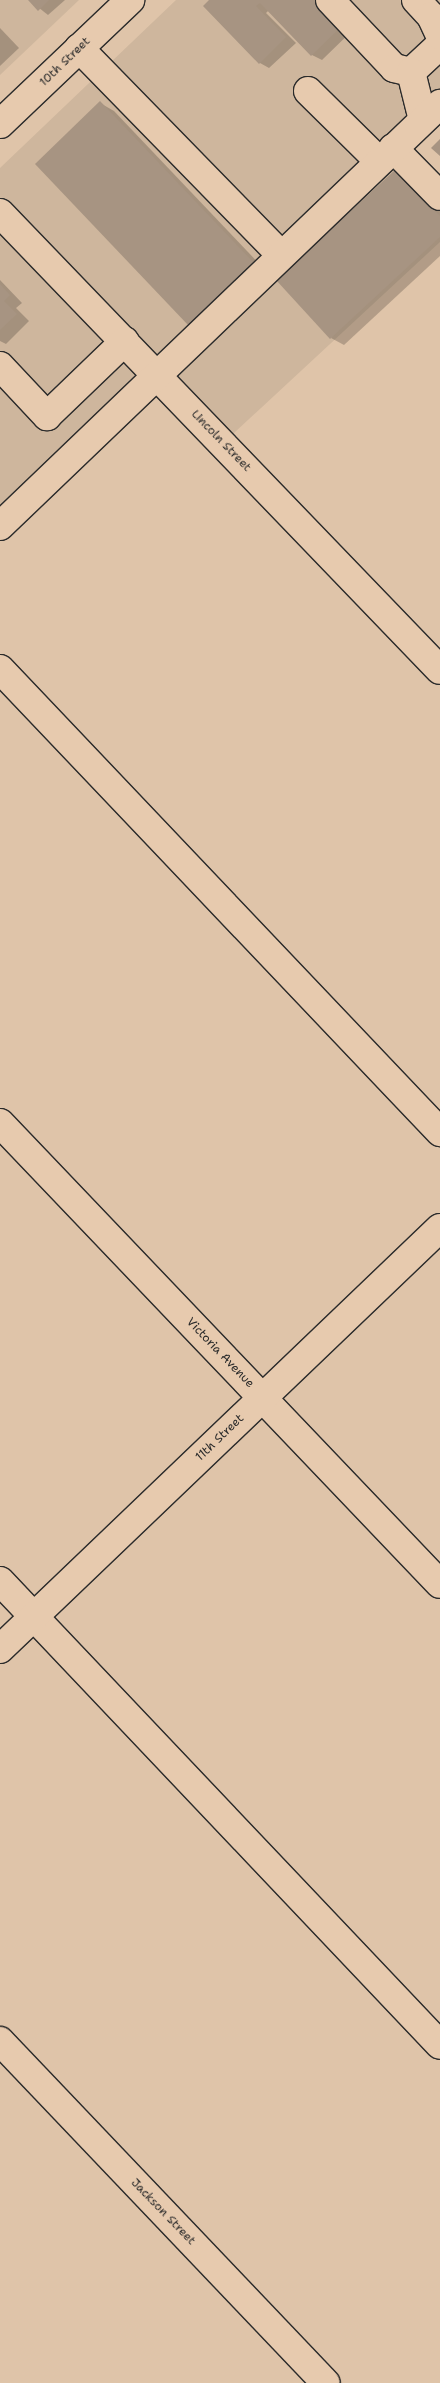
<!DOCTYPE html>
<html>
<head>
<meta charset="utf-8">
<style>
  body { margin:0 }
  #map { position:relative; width:440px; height:2383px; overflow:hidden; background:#dfc4a9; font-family:"Shantell Sans",sans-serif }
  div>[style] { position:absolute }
  .built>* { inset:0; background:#ceb69d }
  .shadow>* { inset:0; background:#0003 }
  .building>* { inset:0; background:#a79482 }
  .roads { filter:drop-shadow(1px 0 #2b2b2b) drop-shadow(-1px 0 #2b2b2b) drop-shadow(0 1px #2b2b2b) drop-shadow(0 -1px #2b2b2b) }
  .minor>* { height:28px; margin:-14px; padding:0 14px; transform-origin:14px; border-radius:14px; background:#e7caae }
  span { translate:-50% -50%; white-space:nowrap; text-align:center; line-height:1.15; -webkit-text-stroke:4.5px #e7caae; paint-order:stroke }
  .street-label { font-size:12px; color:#2b2b2b }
</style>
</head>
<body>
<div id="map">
  <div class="built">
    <i style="clip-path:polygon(0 0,79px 0,0 75px)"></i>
    <i style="clip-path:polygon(176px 0,440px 0,440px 115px,407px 146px,440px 181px,440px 242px,220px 446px,160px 383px,0 537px,0 168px)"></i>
  </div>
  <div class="shadow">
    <i style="clip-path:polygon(29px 0,65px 0,48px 15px)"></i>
    <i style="clip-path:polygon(211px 0,330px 0,356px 27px,322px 60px,312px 55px,269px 10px,266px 13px,296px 43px,269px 68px,260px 63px)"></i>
    <i style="clip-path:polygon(0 28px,19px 48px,0 66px)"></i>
    <i style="clip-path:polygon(100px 103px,114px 111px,267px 272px,203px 332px,189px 324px)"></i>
    <i style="clip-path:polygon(409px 178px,440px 211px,440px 256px,344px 345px,331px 338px)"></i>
    <i style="clip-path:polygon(0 280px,22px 303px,16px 308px,29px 321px,6px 344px,0 341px)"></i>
  </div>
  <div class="building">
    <i style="clip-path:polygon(28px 0,49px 0,38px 11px)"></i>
    <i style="clip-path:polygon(209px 0,327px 0,347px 21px,311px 56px,260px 3px,256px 6px,286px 37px,259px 64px,203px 6px)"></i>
    <i style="clip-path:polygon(100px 101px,254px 263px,188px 325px,35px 164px)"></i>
    <i style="clip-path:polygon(440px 139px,440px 156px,431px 148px)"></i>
    <i style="clip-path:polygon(396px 169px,440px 216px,440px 237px,330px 339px,276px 280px)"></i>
    <i style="clip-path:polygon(0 284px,10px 295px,4px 301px,17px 314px,0 330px)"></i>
  </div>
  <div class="roads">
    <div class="minor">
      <i style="left:330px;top:0;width:93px;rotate:46.7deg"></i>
      <i style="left:394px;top:68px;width:17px;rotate:13deg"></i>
      <i style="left:411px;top:72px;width:40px;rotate:-43deg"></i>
      <i style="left:416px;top:0;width:22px;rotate:47deg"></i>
      <i style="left:431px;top:16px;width:21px;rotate:65deg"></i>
      <i style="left:79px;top:48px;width:289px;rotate:45.7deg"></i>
      <i style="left:411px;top:72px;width:49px;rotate:76deg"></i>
      <i style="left:308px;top:91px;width:100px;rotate:44.6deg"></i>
      <i style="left:0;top:124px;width:180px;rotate:-43.6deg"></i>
      <i style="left:393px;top:148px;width:67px;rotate:45.6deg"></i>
      <i style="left:0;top:213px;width:634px;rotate:46.09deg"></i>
      <i style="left:0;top:366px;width:69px;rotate:46.8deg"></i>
      <i style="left:47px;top:416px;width:108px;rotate:-43.9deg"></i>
      <i style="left:0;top:526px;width:610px;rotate:-43.8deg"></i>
      <i style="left:0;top:669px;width:639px;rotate:46.46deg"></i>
      <i style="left:0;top:1123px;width:637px;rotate:46.34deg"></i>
      <i style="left:0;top:1581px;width:639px;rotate:46.52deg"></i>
      <i style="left:0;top:1649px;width:609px;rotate:-43.74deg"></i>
      <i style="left:0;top:2041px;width:472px;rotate:46.4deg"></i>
    </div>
  </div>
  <div class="street-label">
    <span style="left:65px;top:62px;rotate:-44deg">10th Street</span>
    <span style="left:221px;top:441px;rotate:46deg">Lincoln Street</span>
    <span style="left:220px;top:1353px;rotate:46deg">Victoria Avenue</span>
    <span style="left:220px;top:1438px;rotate:-44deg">11th Street</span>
    <span style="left:163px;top:2212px;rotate:46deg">Jackson Street</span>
  </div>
</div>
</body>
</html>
